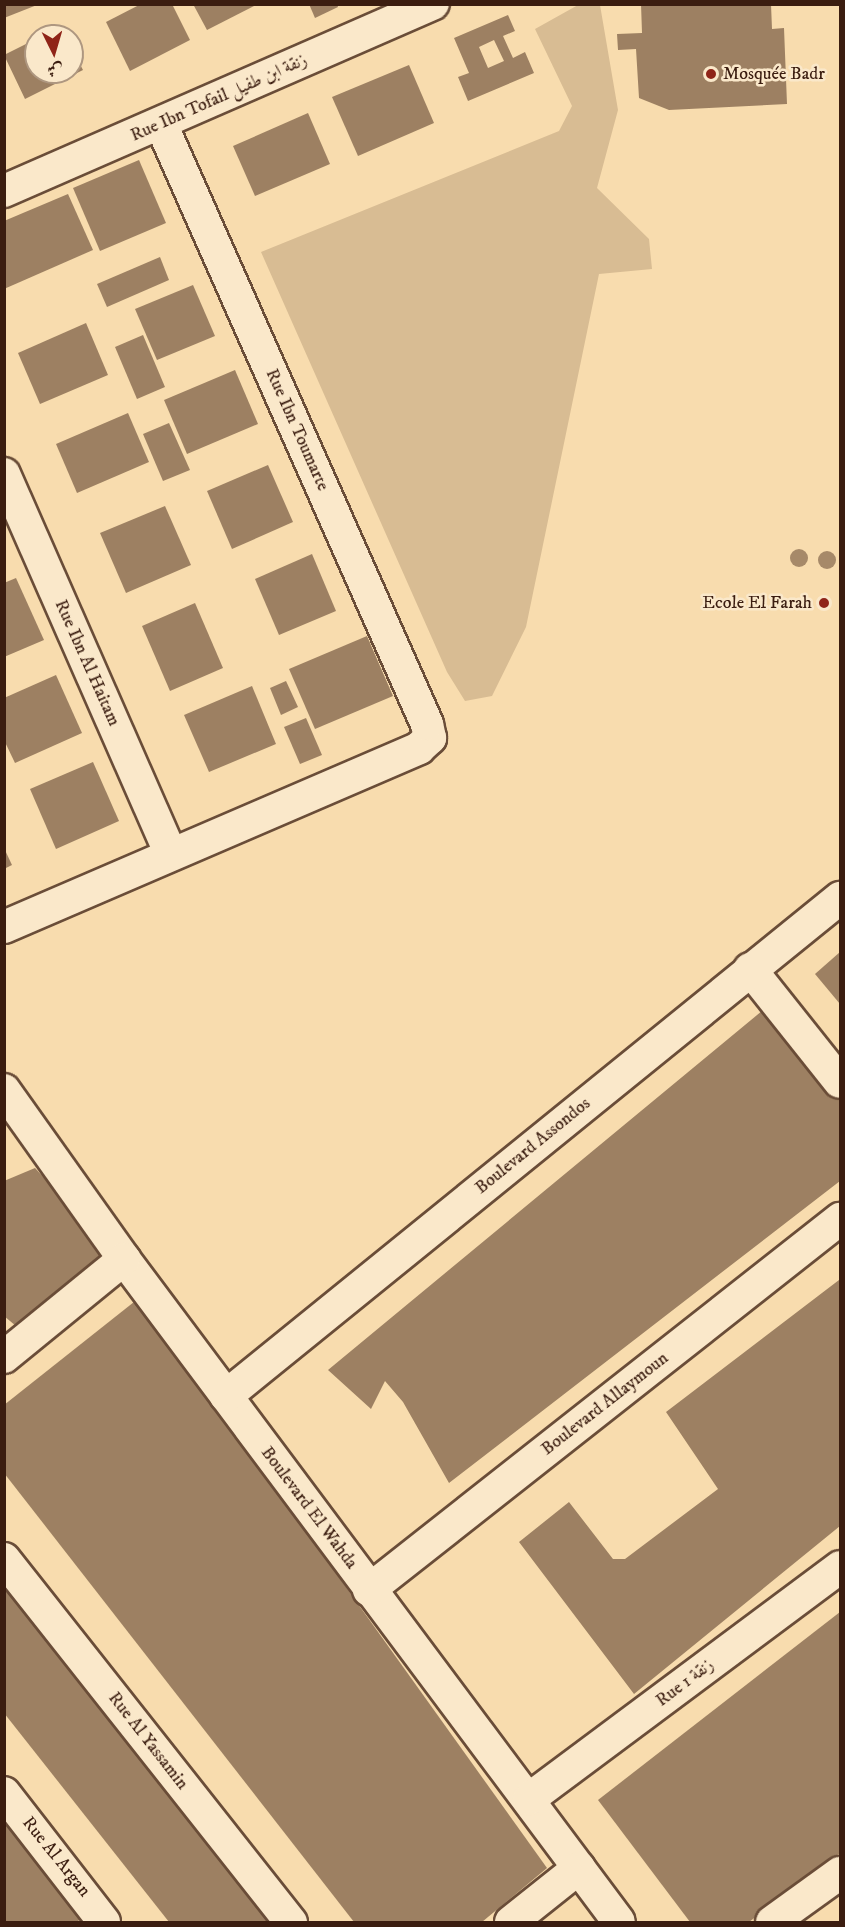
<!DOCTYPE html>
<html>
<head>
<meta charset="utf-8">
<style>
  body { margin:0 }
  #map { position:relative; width:845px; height:1927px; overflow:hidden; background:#f8dcae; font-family:"IM FELL DW Pica",Amiri,serif }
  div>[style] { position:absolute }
  .green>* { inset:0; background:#d8bc93 }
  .building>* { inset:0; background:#9d8062 }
  .roads { filter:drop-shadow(2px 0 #6a4d38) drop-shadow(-2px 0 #6a4d38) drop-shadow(0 2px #6a4d38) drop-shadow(0 -2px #6a4d38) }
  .minor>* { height:32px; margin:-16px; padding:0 16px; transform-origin:16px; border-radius:16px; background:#fae8ca }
  .trees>* { width:18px; height:18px; margin:-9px; border-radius:50%; background:#a68969 }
  .dots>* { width:16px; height:16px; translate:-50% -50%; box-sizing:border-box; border:3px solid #fae8ca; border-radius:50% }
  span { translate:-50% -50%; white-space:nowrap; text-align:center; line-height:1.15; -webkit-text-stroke:5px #fae8ca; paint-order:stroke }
  .poi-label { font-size:18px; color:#3b1d10 }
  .left { translate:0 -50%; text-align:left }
  .right { translate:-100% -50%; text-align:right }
  .street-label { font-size:18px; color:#3b1d10 }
  .frame { position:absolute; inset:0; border:6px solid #3b1d10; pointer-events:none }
  .north { position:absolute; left:24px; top:24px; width:60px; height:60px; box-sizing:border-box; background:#fae8ca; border:2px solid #ae9780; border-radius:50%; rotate:175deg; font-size:16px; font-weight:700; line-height:24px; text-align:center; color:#3b1d10 }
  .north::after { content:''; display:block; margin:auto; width:21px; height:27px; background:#8f2418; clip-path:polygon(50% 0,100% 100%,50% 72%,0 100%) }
</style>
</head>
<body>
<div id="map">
  <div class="green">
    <i style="clip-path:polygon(578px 5px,600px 5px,618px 110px,597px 188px,649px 239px,652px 269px,599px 274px,526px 627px,492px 696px,465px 701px,447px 672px,261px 252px,559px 131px,572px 106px,535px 29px)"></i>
  </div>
  <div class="building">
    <i style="clip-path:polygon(4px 4px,37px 4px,37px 5px,4px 18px)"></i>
    <i style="clip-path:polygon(141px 4px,172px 4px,190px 40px,130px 71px,106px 22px)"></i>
    <i style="clip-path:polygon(193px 4px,258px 4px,207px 30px)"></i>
    <i style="clip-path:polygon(309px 4px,337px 4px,338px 7px,315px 18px)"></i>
    <i style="clip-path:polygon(641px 4px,771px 4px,772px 29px,784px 28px,787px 104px,669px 110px,639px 98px,636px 49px,618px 50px,617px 34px,642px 33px)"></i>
    <i style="clip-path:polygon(evenodd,508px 15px,515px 31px,503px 36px,513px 58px,525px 52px,534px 73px,468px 101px,458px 77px,469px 73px,454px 38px,508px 15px,494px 40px,504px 61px,488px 68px,479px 47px,494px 40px)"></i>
    <i style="clip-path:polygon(61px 27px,65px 36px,42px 36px)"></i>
    <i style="clip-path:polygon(36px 39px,36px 72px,72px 72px,72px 49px,83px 70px,25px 99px,4px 55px)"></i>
    <i style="clip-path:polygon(409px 65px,434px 123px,358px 156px,332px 97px)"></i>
    <i style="clip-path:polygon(308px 113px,330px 164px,255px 196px,233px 146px)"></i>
    <i style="clip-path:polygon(139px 160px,166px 223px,100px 251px,73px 188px)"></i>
    <i style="clip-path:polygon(68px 194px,93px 250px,4px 289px,4px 221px)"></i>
    <i style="clip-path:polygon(160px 257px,169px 280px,107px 307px,97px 284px)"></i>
    <i style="clip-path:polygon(193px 285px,215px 336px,157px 360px,135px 309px)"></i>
    <i style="clip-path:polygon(86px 323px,108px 375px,40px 404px,18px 353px)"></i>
    <i style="clip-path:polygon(143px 335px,165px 387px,137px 399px,115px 347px)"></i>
    <i style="clip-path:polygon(235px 370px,258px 424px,187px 454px,164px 400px)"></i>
    <i style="clip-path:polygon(128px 413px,149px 462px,77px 493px,56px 444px)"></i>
    <i style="clip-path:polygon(169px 423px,190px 470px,163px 481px,143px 434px)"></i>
    <i style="clip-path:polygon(268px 465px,293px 522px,232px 549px,207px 491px)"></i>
    <i style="clip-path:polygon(165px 506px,191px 565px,126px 593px,100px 533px)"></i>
    <i style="clip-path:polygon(312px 554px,336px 611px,279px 635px,255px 579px)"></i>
    <i style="clip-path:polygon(16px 578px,44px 640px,4px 657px,4px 583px)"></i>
    <i style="clip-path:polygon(195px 603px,223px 668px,170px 691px,142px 626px)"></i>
    <i style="clip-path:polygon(367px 636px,393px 696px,315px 729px,289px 669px)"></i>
    <i style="clip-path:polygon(56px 675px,82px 733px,15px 763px,4px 740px,4px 698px)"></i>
    <i style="clip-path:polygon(286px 681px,298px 707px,281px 715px,270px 688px)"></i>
    <i style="clip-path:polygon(252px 686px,276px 744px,209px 772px,184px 715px)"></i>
    <i style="clip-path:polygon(306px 718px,322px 755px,300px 764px,284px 727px)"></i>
    <i style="clip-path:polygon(93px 762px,119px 821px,56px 849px,30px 789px)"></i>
    <i style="clip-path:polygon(4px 848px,12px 865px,4px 869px)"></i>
    <i style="clip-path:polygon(840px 952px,840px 1004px,815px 974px)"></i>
    <i style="clip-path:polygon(774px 1001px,840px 1090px,840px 1181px,449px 1483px,403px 1402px,385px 1381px,371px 1409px,328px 1370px)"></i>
    <i style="clip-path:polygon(35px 1168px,112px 1251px,22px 1331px,4px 1316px,4px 1181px)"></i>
    <i style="clip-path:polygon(839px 1280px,840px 1526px,634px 1694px,519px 1542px,569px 1502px,613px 1559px,625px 1559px,718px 1489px,666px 1412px)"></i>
    <i style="clip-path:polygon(139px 1298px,547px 1868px,482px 1922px,354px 1922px,4px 1473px,4px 1405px)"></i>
    <i style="clip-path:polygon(4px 1564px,286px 1922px,169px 1922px,4px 1713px)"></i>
    <i style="clip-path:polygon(840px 1612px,840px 1853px,749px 1922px,690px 1922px,598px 1800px)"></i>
    <i style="clip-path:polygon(4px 1798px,93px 1908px,77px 1922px,4px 1922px)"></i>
  </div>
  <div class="roads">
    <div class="minor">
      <i style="left:4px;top:191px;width:468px;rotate:-23.6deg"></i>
      <i style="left:4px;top:474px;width:414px;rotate:66.3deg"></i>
      <i style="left:4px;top:927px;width:452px;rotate:-23.3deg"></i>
      <i style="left:419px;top:748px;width:15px;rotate:-42deg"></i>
      <i style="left:430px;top:738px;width:14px;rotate:-102deg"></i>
      <i style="left:427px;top:724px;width:656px;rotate:-113.91deg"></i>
      <i style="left:750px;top:969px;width:144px;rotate:51.5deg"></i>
      <i style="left:4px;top:1090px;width:207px;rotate:54.6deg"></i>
      <i style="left:124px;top:1259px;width:827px;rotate:53.25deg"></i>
      <i style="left:4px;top:1357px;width:155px;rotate:-39.2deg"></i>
      <i style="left:226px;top:1396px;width:791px;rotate:-39.04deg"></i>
      <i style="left:4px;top:1559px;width:463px;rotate:51.7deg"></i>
      <i style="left:369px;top:1590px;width:600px;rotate:-38.23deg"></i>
      <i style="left:4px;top:1793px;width:163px;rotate:52.2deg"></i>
      <i style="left:529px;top:1799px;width:388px;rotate:-36.7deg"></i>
      <i style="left:511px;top:1922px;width:87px;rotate:-38.5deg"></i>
      <i style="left:772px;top:1922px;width:84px;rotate:-35.8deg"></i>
    </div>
  </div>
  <div class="trees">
    <i style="left:799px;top:558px"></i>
    <i style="left:827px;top:560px"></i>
  </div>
  <div class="dots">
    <i style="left:711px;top:74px;background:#8f2418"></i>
    <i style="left:824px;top:603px;background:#8f2418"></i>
  </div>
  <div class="poi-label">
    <span class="left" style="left:723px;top:74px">Mosquée Badr</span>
    <span class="right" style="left:812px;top:603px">Ecole El Farah</span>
  </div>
  <div class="street-label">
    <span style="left:219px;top:98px;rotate:-24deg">Rue Ibn Tofail زنقة ابن طفيل</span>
    <span style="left:297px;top:430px;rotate:66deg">Rue Ibn Toumarte</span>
    <span style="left:87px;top:663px;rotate:66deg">Rue Ibn Al Haitam</span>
    <span style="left:533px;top:1146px;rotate:-39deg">Boulevard Assondos</span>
    <span style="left:605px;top:1404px;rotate:-38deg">Boulevard Allaymoun</span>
    <span style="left:309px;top:1508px;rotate:53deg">Boulevard El Wahda</span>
    <span style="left:685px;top:1683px;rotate:-37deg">Rue 1 زنقة</span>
    <span style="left:148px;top:1741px;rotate:52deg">Rue Al Yassamin</span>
    <span style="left:56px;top:1857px;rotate:51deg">Rue Al Argan</span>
  </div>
  <div class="frame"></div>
  <div class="north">ش</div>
</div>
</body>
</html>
